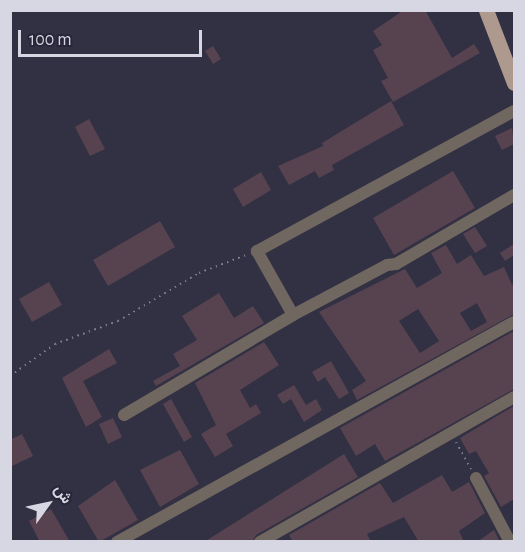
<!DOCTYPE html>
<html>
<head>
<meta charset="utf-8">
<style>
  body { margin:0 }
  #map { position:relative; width:525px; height:552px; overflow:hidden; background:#323043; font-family:"Alegreya Sans",Vazirmatn,sans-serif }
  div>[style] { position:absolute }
  .building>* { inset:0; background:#574350 }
  .path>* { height:2px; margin-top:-1px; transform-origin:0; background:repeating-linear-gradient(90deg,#7d7c8c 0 1.5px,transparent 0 6px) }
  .minor>* { height:12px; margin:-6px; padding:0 6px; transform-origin:6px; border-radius:6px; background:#716761 }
  .major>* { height:15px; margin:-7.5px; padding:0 7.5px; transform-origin:7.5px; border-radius:7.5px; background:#ae998f }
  span { translate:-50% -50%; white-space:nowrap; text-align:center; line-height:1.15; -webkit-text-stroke:4.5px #282638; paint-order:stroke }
  .frame { position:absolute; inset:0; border:12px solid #d7d6e3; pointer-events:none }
  .north { position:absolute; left:18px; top:474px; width:60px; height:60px; -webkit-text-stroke:4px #282638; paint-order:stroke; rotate:57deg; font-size:16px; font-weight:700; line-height:24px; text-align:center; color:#d7d6e3 }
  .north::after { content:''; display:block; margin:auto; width:21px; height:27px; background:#d7d6e3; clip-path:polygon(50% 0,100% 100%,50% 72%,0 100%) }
  .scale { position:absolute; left:18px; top:30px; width:184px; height:27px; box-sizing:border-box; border:3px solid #d7d6e3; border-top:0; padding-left:8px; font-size:18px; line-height:21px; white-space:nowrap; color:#d7d6e3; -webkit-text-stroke:4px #282638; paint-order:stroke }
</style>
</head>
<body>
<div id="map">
  <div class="building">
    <i style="clip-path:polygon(404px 10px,425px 10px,452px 58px,474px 44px,480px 53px,393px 102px,381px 81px,388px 78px,373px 50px,382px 45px,373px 31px)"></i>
    <i style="clip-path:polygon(213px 46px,221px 59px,213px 64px,205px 51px)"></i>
    <i style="clip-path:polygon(391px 101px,404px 125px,332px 165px,334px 170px,319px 178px,315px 171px,289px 185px,278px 166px,323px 146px,322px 143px)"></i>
    <i style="clip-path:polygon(89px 119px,105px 149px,90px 156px,75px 127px)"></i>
    <i style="clip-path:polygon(512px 128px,514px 144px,502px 150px,495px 136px)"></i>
    <i style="clip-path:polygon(453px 171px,475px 208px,394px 255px,373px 218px)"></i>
    <i style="clip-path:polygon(261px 172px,271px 190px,243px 207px,233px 189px)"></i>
    <i style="clip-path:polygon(160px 221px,175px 247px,108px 286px,93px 260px)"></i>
    <i style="clip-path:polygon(475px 227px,487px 246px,475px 253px,463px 234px)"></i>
    <i style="clip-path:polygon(514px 244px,514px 255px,505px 261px,500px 253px)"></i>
    <i style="clip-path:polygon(evenodd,446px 245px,457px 264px,471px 255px,484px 276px,504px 267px,512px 285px,514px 283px,514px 314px,357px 400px,352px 390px,366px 381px,319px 312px,405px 269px,417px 288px,442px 273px,431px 253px,446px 245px,477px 303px,487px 322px,471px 331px,460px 313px,477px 303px,446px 245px,418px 309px,439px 341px,420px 353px,399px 321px,418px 309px)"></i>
    <i style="clip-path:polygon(49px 282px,62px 305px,32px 322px,19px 299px)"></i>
    <i style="clip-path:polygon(219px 293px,234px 318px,253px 306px,264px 323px,156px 386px,153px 381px,180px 366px,173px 354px,197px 340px,182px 316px)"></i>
    <i style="clip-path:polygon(514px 331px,514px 389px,385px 461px,375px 444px,356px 456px,340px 428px)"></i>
    <i style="clip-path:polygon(264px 342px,279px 365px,240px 390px,250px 408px,256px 404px,261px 413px,226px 434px,233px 446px,215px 457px,201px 434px,216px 425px,195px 383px)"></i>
    <i style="clip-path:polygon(109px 349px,117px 363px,83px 381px,102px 417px,86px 427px,62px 378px)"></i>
    <i style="clip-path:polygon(331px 361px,349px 393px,339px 399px,325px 377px,318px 382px,312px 372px)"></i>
    <i style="clip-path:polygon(294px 385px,306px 405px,316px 399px,322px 410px,304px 422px,291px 399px,283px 404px,277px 395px)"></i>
    <i style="clip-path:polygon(171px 399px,192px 437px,184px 442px,163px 404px)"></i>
    <i style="clip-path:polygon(514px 406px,514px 499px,501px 507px,484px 476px,489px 473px,476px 451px,469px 454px,460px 438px)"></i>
    <i style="clip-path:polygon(113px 418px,122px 437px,108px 444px,99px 424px)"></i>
    <i style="clip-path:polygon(22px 434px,33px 456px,10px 467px,10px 440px)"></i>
    <i style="clip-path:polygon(180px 450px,199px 484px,160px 507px,140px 470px)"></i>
    <i style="clip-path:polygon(344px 454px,358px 477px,256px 535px,252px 542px,204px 542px)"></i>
    <i style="clip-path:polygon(442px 475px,452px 492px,469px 482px,485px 513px,459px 531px,464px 542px,419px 542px,404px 517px,367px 534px,371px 542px,293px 542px,289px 535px,380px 483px,393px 503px)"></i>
    <i style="clip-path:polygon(115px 480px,138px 520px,99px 542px,78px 506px)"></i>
    <i style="clip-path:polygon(51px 509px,70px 542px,40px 542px,29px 521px)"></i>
    <i style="clip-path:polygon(494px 530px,500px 542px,477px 542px)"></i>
  </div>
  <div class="path">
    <i style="left:10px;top:376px;width:55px;rotate:-35.4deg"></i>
    <i style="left:55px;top:344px;width:67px;rotate:-20.1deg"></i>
    <i style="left:118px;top:321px;width:94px;rotate:-30.7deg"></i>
    <i style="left:199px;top:273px;width:50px;rotate:-21deg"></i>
    <i style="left:456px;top:442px;width:31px;rotate:61deg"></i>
  </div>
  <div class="minor">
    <i style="left:514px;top:111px;width:293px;rotate:151.4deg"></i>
    <i style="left:257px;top:251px;width:73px;rotate:60.6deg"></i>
    <i style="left:293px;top:315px;width:106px;rotate:-28deg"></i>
    <i style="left:387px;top:265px;width:9px;rotate:-6deg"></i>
    <i style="left:396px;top:264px;width:137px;rotate:-30.3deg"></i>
    <i style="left:124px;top:415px;width:196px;rotate:-30.6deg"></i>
    <i style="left:476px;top:478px;width:72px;rotate:62deg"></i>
    <i style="left:117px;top:542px;width:454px;rotate:-29deg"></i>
    <i style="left:260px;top:542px;width:292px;rotate:-29.7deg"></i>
  </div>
  <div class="major">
    <i style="left:486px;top:10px;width:78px;rotate:69deg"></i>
  </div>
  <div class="frame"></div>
  <div class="north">ش</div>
  <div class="scale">100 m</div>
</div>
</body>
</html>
